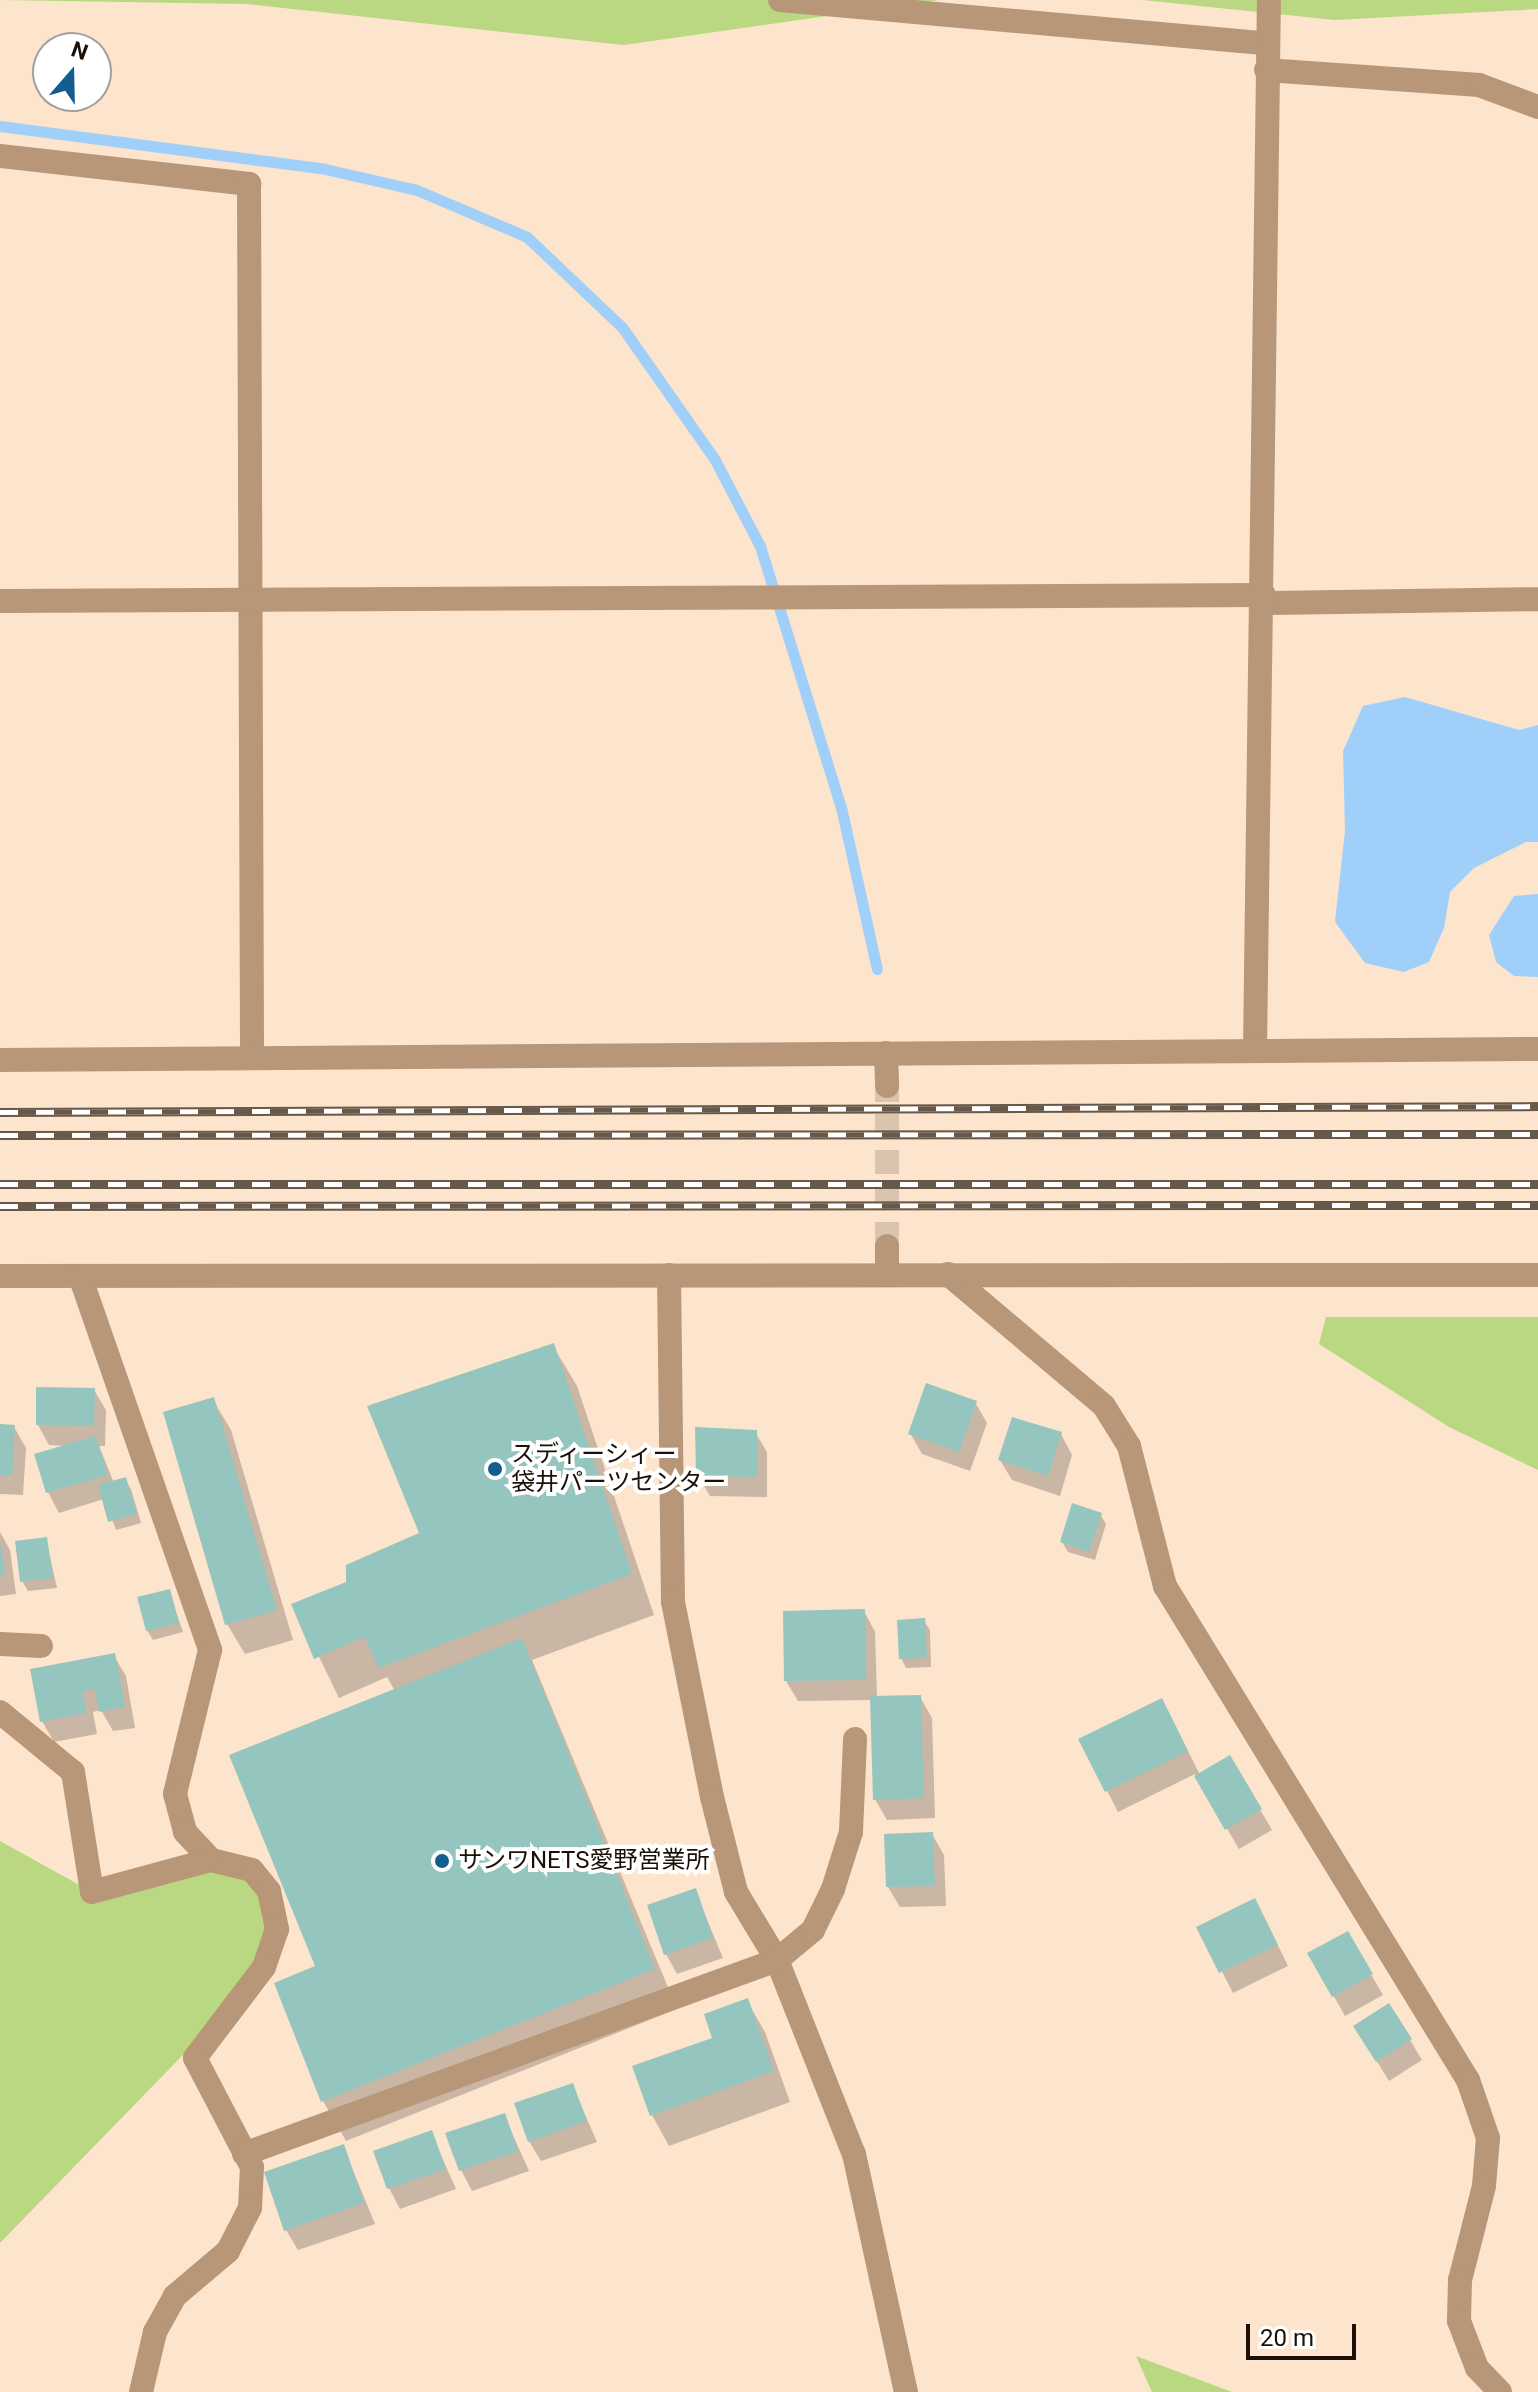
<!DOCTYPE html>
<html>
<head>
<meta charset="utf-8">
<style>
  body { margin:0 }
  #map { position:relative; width:1538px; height:2392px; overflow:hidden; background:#fde4cd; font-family:Roboto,"Noto Sans JP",sans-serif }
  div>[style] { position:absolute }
  .green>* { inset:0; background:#b9d881 }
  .water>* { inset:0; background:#a0d0fa }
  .shadow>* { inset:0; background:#0003 }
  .stream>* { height:11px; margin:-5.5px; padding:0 5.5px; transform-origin:5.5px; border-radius:5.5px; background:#a0d0fa }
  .building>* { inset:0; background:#94c5be }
  .minor-tunnel>* { height:24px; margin-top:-12px; transform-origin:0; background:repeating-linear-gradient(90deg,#dbc4af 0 24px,transparent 0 36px) }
  .minor>* { height:24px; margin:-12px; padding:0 12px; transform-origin:12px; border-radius:12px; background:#b89778 }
  .rail>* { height:9px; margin-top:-4.5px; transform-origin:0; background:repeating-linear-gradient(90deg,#fff 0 18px,#675849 0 36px); box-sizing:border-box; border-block:2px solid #675849 }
  .dots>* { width:22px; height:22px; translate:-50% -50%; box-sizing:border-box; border:4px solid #fff; border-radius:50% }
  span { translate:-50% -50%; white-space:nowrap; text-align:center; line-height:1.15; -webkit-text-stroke:8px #fff; paint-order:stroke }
  .poi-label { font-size:24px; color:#1a1006 }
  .left { translate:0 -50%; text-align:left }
  .north { position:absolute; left:32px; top:32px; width:80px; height:80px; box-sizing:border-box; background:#fff; border:2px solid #a39f9b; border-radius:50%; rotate:20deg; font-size:22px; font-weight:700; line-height:32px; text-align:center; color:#1a1006 }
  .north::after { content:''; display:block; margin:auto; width:28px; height:36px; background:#135d91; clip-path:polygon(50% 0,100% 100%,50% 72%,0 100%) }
  .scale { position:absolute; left:1246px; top:2324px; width:110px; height:36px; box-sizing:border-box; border:4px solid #1a1006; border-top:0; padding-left:10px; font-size:24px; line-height:28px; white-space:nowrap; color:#1a1006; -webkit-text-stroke:6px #fff; paint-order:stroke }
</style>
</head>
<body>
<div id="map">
  <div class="green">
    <i style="clip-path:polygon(0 0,939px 0,624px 45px,246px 4px)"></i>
    <i style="clip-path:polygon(1143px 0,1538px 0,1538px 9px,1335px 20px)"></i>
    <i style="clip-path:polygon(1326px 1317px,1538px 1317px,1538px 1470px,1449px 1427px,1319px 1344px)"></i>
    <i style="clip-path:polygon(0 1841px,92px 1892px,226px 1864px,255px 1873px,273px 1912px,247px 1989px,0 2243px)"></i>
    <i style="clip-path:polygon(1136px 2356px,1232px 2392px,1152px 2392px)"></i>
  </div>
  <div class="water">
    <i style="clip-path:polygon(1405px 697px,1519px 730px,1538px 725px,1538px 842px,1526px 842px,1474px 868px,1450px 892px,1444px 928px,1429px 962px,1404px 972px,1365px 963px,1335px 922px,1345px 830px,1343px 751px,1363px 706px)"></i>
    <i style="clip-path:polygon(1538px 894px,1538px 977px,1514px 976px,1496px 962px,1489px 935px,1514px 896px)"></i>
  </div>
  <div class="shadow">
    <i style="clip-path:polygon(553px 1346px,577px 1386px,654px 1615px,532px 1660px,677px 2009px,346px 2141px,323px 2101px,317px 1968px,395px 1691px,387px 1677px,339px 1698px,294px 1605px,348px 1583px,422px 1534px)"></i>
    <i style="clip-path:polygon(94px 1390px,106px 1410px,105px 1446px,99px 1446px,114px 1483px,125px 1480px,131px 1489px,141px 1523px,116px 1530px,104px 1499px,59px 1513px,48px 1492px,66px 1446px,49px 1445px,38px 1425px)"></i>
    <i style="clip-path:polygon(213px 1400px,231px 1430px,293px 1640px,245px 1654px,227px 1624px)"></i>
    <i style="clip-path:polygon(975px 1402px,987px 1423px,970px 1471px,922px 1454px,910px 1433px)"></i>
    <i style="clip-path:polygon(0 1426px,14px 1427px,26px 1448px,23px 1495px,0 1494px)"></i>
    <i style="clip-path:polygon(755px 1432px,767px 1452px,767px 1497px,710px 1496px,698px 1476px)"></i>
    <i style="clip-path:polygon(1061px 1434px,1072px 1455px,1060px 1496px,1012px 1480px,1000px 1460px)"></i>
    <i style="clip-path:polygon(1100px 1514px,1106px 1524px,1095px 1560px,1068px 1552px,1062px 1542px)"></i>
    <i style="clip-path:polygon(0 1532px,10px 1550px,16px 1594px,0 1596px)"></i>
    <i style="clip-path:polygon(46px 1539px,57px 1588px,28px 1591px,22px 1581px)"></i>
    <i style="clip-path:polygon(169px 1591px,183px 1632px,153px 1640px,147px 1630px)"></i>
    <i style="clip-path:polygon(864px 1611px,875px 1632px,877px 1698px,920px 1697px,932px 1718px,935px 1818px,887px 1820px,875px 1799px,872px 1700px,798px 1701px,786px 1681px)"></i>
    <i style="clip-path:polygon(924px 1621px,930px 1630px,931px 1667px,906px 1668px,901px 1658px)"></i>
    <i style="clip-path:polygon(114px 1656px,126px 1676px,135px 1728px,113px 1731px,101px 1710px,93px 1712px,97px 1734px,54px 1742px,42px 1721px)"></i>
    <i style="clip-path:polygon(1173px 1721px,1200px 1775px,1230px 1758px,1272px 1830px,1239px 1849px,1195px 1774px,1118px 1812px,1081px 1740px)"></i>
    <i style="clip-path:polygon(932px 1834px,944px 1855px,946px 1906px,900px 1907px,888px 1887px)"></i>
    <i style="clip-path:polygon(695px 1891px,723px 1958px,677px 1974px,666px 1954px)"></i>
    <i style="clip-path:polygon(1266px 1921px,1288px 1966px,1233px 1993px,1199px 1927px)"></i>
    <i style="clip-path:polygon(1347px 1933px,1383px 1995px,1345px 2016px,1310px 1954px)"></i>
    <i style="clip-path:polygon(747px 2001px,765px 2032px,790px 2102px,669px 2146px,652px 2115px)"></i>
    <i style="clip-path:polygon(1410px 2040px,1422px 2060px,1389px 2081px,1368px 2047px)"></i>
    <i style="clip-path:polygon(572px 2085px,597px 2142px,541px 2161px,529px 2141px)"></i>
    <i style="clip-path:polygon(504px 2115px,529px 2171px,472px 2191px,461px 2170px)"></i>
    <i style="clip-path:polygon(431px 2133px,456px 2189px,400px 2209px,389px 2188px)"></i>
    <i style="clip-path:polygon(343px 2146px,375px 2224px,298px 2250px,286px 2230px)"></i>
  </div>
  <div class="stream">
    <i style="left:0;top:126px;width:328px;rotate:7.5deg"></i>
    <i style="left:325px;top:169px;width:94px;rotate:12.9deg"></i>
    <i style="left:417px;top:190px;width:120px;rotate:23.1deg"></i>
    <i style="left:527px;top:237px;width:131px;rotate:43.5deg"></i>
    <i style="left:622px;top:327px;width:162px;rotate:55deg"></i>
    <i style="left:715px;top:460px;width:97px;rotate:62.4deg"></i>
    <i style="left:760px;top:546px;width:273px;rotate:72.8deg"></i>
    <i style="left:841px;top:807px;width:166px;rotate:77.5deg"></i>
  </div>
  <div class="building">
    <i style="clip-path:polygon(554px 1343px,632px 1574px,379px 1668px,364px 1637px,314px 1659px,291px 1604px,346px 1582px,346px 1565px,419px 1533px,367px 1406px)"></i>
    <i style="clip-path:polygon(926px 1383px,977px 1401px,959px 1452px,908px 1434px)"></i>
    <i style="clip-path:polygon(36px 1387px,95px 1388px,94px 1426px,36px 1425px)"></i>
    <i style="clip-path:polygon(214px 1397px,277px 1610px,225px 1625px,163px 1412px)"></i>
    <i style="clip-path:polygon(1012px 1417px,1062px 1432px,1048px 1476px,998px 1460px)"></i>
    <i style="clip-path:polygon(0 1424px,15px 1425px,12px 1475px,0 1475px)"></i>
    <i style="clip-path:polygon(695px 1427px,757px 1430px,757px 1477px,696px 1476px)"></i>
    <i style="clip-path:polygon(96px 1436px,108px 1475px,46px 1493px,34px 1454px)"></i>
    <i style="clip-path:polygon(126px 1477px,137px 1514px,108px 1522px,98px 1485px)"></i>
    <i style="clip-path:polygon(1072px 1503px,1102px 1513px,1089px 1552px,1060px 1542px)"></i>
    <i style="clip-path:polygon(47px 1537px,53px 1578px,20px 1582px,15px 1541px)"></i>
    <i style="clip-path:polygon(0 1543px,6px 1574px,0 1575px)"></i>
    <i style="clip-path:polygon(170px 1589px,179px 1623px,146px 1631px,137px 1597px)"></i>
    <i style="clip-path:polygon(865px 1609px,866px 1680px,784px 1681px,783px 1611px)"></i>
    <i style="clip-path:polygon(925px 1618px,927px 1658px,899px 1659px,897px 1620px)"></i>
    <i style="clip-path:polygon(522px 1638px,655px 1969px,321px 2102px,274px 1983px,315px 1966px,229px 1755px)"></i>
    <i style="clip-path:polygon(115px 1653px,125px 1707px,99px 1712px,95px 1689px,83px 1691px,86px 1713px,40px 1722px,30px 1669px)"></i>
    <i style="clip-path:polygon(921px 1695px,924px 1798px,873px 1800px,870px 1696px)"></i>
    <i style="clip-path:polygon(1162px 1698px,1188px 1751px,1105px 1792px,1078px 1739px)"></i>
    <i style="clip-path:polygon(1230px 1755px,1262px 1809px,1225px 1830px,1194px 1776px)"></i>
    <i style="clip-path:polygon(933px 1832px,935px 1886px,886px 1887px,884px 1834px)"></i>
    <i style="clip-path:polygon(696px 1888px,713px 1938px,664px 1955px,647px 1905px)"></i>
    <i style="clip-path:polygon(1255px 1898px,1278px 1945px,1219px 1973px,1196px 1927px)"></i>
    <i style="clip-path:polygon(1348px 1931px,1373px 1974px,1332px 1997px,1307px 1953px)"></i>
    <i style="clip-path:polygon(748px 1998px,774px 2071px,650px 2116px,632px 2066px,712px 2038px,704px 2014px)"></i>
    <i style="clip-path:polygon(1389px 2003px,1412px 2039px,1376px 2062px,1353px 2026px)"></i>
    <i style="clip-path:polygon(573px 2083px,587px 2121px,528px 2142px,514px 2103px)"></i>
    <i style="clip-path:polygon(505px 2113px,518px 2151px,459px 2171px,445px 2133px)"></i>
    <i style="clip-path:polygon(432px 2130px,446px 2169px,387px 2189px,373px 2151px)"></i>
    <i style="clip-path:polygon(344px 2144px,364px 2203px,284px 2231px,264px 2172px)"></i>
  </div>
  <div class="minor-tunnel">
    <i style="left:887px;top:1246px;width:160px;rotate:-90deg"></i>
  </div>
  <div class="minor">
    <i style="left:780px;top:0;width:488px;rotate:5.1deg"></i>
    <i style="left:1266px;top:70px;width:214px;rotate:4deg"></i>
    <i style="left:1479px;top:85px;width:63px;rotate:20.4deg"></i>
    <i style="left:0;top:156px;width:251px;rotate:6.4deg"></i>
    <i style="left:249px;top:184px;width:874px;rotate:89.8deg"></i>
    <i style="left:0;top:601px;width:1264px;rotate:-0.27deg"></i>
    <i style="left:1264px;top:603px;width:274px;rotate:-0.8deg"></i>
    <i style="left:1255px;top:1049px;width:1049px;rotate:-89.24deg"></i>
    <i style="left:886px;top:1053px;width:33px;rotate:88deg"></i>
    <i style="left:0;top:1060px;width:1538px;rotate:-0.41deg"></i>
    <i style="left:887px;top:1246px;width:29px;rotate:90deg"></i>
    <i style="left:948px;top:1274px;width:204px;rotate:40.2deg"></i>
    <i style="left:1104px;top:1406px;width:47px;rotate:58deg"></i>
    <i style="left:1129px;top:1446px;width:145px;rotate:75.6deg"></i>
    <i style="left:1165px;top:1586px;width:580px;rotate:58.48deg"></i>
    <i style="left:1468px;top:2080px;width:61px;rotate:71deg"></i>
    <i style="left:1488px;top:2138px;width:48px;rotate:94.8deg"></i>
    <i style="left:1484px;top:2186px;width:97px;rotate:104.3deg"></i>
    <i style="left:1460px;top:2280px;width:41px;rotate:91.4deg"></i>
    <i style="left:1459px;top:2321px;width:50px;rotate:69deg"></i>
    <i style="left:1477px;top:2368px;width:33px;rotate:46deg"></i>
    <i style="left:669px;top:1275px;width:327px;rotate:89.3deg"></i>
    <i style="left:673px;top:1602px;width:199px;rotate:78.7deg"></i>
    <i style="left:712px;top:1797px;width:98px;rotate:75.8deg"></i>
    <i style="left:736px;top:1892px;width:79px;rotate:58.9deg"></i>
    <i style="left:777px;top:1960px;width:209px;rotate:68.4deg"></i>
    <i style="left:854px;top:2154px;width:244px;rotate:77.7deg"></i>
    <i style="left:0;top:1276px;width:1538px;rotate:-0.04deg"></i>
    <i style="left:80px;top:1276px;width:396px;rotate:70.8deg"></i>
    <i style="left:210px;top:1650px;width:148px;rotate:103.7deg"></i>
    <i style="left:175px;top:1794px;width:39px;rotate:75deg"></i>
    <i style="left:185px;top:1832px;width:38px;rotate:47deg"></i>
    <i style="left:211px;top:1860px;width:42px;rotate:13.7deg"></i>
    <i style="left:252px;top:1870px;width:27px;rotate:51deg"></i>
    <i style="left:269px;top:1891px;width:39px;rotate:78deg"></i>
    <i style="left:277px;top:1929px;width:40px;rotate:108.9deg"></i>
    <i style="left:264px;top:1967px;width:114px;rotate:127.2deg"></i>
    <i style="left:195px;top:2058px;width:123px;rotate:62.4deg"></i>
    <i style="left:252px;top:2167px;width:41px;rotate:92.8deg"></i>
    <i style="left:250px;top:2208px;width:48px;rotate:117.1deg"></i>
    <i style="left:228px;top:2251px;width:70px;rotate:139.7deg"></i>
    <i style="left:175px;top:2296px;width:41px;rotate:119.1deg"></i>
    <i style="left:155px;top:2332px;width:62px;rotate:103.1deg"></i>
    <i style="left:0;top:1644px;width:41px;rotate:2.8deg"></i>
    <i style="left:0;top:1712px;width:94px;rotate:39.4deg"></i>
    <i style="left:73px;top:1772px;width:121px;rotate:81deg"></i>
    <i style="left:92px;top:1892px;width:123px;rotate:-15.1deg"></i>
    <i style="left:244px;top:2154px;width:567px;rotate:-20deg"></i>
    <i style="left:777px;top:1960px;width:47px;rotate:-39.8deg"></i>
    <i style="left:813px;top:1930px;width:46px;rotate:-64deg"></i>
    <i style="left:833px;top:1889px;width:60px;rotate:-72.5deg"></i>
    <i style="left:851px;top:1832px;width:93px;rotate:-87.5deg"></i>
  </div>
  <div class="rail">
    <i style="left:0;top:1112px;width:1538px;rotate:-0.22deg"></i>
    <i style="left:0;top:1135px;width:1538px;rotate:-0.04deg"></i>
    <i style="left:0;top:1184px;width:1538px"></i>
    <i style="left:0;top:1206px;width:1538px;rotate:-0.04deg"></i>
  </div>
  <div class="dots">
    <i style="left:495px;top:1469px;background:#135d91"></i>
    <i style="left:442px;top:1861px;background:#135d91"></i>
  </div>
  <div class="poi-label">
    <span class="left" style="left:511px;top:1469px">スディーシィー<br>袋井パーツセンター</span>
    <span class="left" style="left:458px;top:1861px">サンワNETS愛野営業所</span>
  </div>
  <div class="north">N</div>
  <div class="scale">20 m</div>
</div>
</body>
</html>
